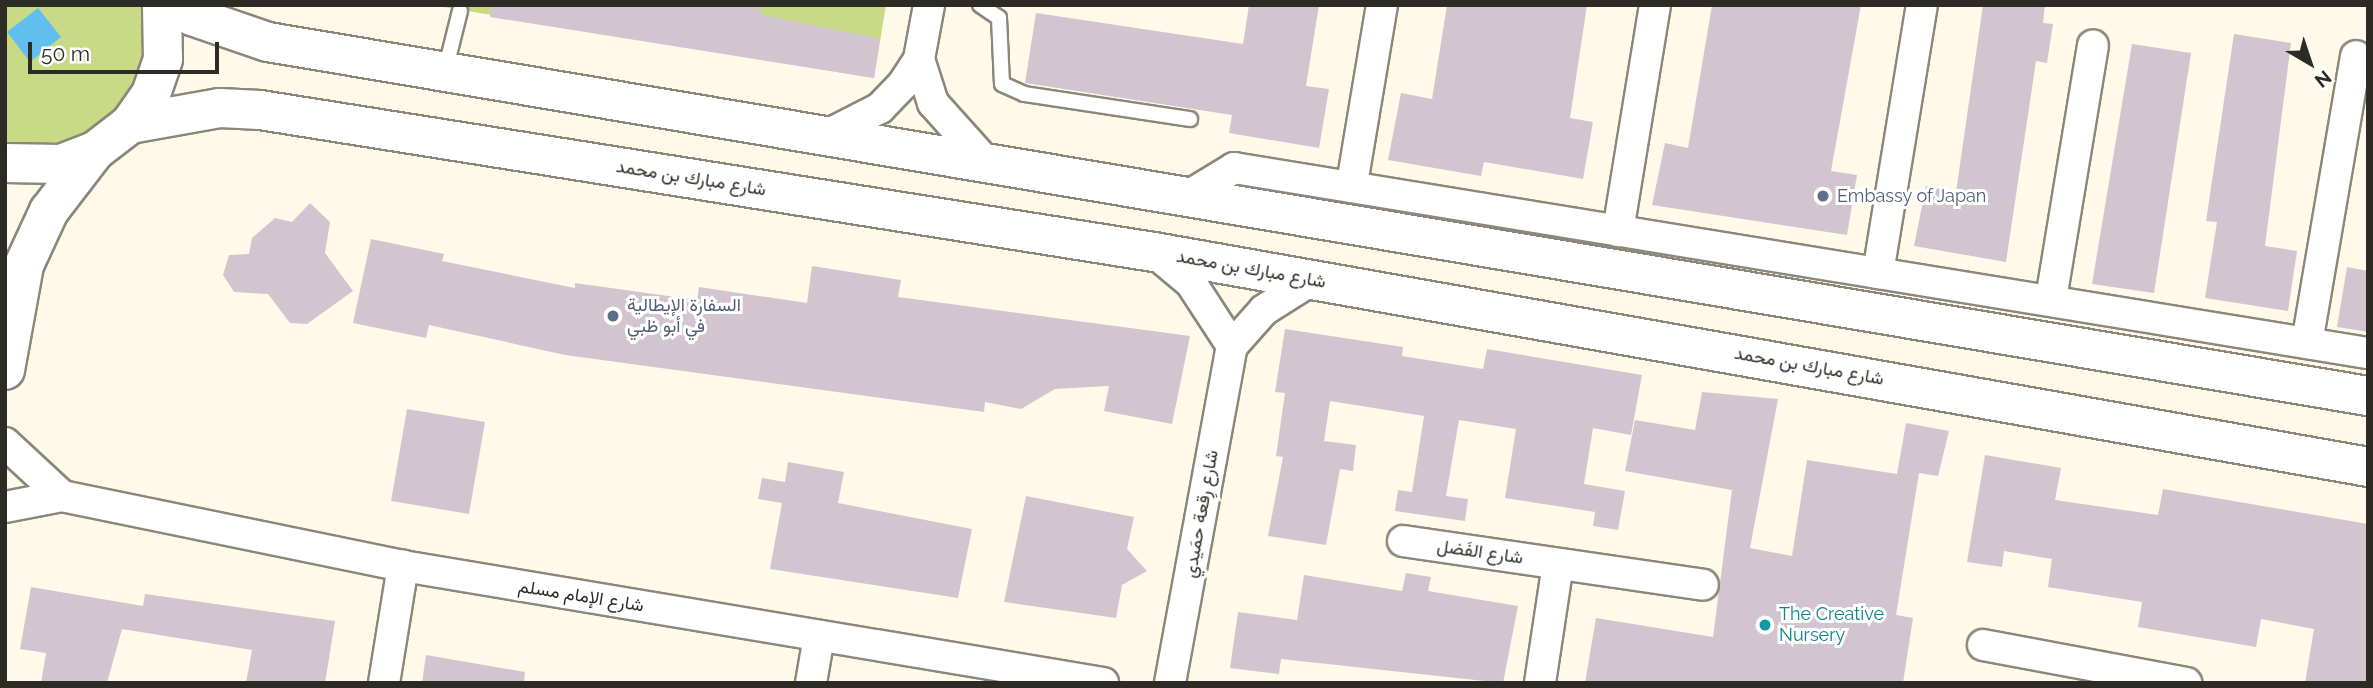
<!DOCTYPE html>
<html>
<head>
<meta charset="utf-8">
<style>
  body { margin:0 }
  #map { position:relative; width:2373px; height:688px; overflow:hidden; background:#fff9ea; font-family:Raleway,Vazirmatn,sans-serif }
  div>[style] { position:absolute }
  .green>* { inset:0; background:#c9da86 }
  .water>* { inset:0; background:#62beef }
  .building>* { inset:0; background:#d3c5cf }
  .roads { filter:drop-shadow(2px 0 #8c877a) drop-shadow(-2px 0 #8c877a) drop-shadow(0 2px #8c877a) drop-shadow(0 -2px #8c877a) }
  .lane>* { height:14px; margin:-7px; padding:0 7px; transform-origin:7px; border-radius:7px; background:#fff }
  .street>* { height:30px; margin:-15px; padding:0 15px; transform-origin:15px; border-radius:15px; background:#fff }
  .secondary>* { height:38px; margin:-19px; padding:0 19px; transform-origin:19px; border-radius:19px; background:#fff }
  .dots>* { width:19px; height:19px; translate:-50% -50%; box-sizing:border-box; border:4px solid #fff; border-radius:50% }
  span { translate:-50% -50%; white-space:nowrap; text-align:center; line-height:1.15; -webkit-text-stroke:6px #fff; paint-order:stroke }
  .street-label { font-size:18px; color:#2d2b25 }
  .service-label { font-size:18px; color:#4e5e75 }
  .left { translate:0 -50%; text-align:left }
  .culture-label { font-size:18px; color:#0d838f }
  .frame { position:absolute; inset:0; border:7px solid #2d2b25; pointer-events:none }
  .north { position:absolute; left:2275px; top:28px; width:70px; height:70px; -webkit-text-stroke:5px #fff; paint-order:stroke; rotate:141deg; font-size:19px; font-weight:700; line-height:28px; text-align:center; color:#2d2b25 }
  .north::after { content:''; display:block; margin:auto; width:24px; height:32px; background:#2d2b25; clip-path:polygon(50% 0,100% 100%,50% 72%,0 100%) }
  .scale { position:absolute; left:28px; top:42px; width:191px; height:32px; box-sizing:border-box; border:4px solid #2d2b25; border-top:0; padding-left:9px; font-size:21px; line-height:24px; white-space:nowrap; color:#2d2b25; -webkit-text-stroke:5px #fff; paint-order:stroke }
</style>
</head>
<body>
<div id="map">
  <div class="green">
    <i style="clip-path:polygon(5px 5px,145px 5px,149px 34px,138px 83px,107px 123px,63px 146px,5px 146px)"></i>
    <i style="clip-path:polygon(431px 5px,886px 5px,874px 78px)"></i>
  </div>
  <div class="water">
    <i style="clip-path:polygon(38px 8px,61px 37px,30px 62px,7px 32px)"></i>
  </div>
  <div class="building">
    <i style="clip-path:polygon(491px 5px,761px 5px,760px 14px,880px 39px,874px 78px,490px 17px)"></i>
    <i style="clip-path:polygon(1249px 5px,1319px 5px,1306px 86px,1329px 89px,1319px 148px,1229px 133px,1232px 115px,1025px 83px,1036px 13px,1243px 44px)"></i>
    <i style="clip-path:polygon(1447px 5px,1587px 5px,1570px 118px,1593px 122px,1583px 179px,1484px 162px,1481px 176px,1388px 160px,1401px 93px,1432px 99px)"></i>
    <i style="clip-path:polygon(1712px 5px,1861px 5px,1831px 171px,1857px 175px,1847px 235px,1652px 205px,1665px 143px,1688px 148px)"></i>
    <i style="clip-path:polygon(1983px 5px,2045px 5px,2043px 23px,2053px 24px,2047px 63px,2036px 61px,2006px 262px,1914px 246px,1926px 186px,1956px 192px)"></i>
    <i style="clip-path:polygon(2234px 34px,2291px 43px,2265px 246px,2297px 251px,2288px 311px,2205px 298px,2217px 222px,2206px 221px)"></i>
    <i style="clip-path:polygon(2132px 44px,2191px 53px,2154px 293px,2092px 284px)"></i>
    <i style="clip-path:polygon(310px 203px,330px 222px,325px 253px,353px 291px,307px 324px,290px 323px,268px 294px,234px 292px,223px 275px,229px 255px,249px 254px,252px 238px,275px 218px,292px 222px)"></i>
    <i style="clip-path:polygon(371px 239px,444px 254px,442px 261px,575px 288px,575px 283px,697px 300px,699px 287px,807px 303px,812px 266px,901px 280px,898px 297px,1190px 336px,1172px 424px,1104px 411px,1109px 386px,1055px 389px,1021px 409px,985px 402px,984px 412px,565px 355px,429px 325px,426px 338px,353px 323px)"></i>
    <i style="clip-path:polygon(2347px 267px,2368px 271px,2368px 332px,2337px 327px)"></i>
    <i style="clip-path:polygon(1285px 329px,1403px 347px,1402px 356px,1483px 369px,1487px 349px,1642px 375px,1631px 435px,1593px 428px,1584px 484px,1625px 491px,1618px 530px,1593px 526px,1595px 512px,1505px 498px,1516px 429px,1459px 420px,1446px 496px,1468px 499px,1465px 521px,1395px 511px,1398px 490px,1412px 492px,1424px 416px,1330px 401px,1324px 441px,1356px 445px,1353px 471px,1340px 469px,1326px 545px,1268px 536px,1283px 457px,1276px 456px,1285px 393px,1275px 392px)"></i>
    <i style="clip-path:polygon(1702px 392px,1778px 399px,1750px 548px,1792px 556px,1807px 460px,1897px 474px,1906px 423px,1949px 431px,1938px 476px,1919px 473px,1896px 615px,1913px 618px,1903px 683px,1585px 683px,1596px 618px,1713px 637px,1732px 490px,1625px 471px,1635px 420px,1695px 430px)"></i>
    <i style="clip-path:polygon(407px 409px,485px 422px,469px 514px,391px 501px)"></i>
    <i style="clip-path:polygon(1985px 455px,2061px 468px,2055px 500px,2158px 515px,2163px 489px,2368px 524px,2368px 683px,2305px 683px,2314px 629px,2261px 619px,2256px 647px,2138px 627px,2142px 602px,2048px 587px,2052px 559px,2004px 551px,2002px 567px,1967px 562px)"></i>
    <i style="clip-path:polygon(788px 462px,844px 472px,838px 503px,972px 529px,958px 598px,770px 569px,782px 503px,758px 499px,762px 478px,785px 482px)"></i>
    <i style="clip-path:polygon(1026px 496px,1134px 517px,1127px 549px,1147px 571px,1122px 585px,1116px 618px,1004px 602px)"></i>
    <i style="clip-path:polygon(1406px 573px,1431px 577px,1428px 591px,1518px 606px,1503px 683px,1281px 659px,1279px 674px,1230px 668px,1238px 612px,1297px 620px,1304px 575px,1402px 591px)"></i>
    <i style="clip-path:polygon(31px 587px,143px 606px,145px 594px,335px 621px,325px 683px,246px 683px,252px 650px,122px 629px,107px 683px,41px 683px,46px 653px,20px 649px)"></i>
    <i style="clip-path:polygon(426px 655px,525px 672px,524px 683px,422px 683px)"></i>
  </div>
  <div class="roads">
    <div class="lane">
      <i style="left:980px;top:5px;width:23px;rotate:34deg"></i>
      <i style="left:999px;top:18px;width:66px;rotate:87.4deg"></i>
      <i style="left:1002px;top:84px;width:24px;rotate:24deg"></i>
      <i style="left:1024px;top:94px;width:168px;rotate:8.6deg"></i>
      <i style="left:445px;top:71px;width:62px;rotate:-76deg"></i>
    </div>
    <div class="street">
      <i style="left:919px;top:59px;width:46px;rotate:72.3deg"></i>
      <i style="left:933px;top:103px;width:78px;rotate:48.1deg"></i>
      <i style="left:829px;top:134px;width:57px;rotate:-27deg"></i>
      <i style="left:880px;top:108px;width:33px;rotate:-46deg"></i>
      <i style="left:903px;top:84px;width:30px;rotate:-57deg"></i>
      <i style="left:919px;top:59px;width:55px;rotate:-79.5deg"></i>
      <i style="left:1352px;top:184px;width:181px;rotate:-80.5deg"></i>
      <i style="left:1188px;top:196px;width:54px;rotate:-31.3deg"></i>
      <i style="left:1234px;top:168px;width:1149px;rotate:9.27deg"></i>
      <i style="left:1618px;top:231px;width:229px;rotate:-80.7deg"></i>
      <i style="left:1154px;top:252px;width:48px;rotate:40deg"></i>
      <i style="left:1191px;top:283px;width:75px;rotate:56.9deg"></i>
      <i style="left:1878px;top:273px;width:272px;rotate:-80.7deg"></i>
      <i style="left:2051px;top:299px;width:257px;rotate:-80.6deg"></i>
      <i style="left:2307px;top:343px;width:291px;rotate:-80.3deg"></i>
      <i style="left:5px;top:443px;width:78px;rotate:42.9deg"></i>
      <i style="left:5px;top:507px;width:58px;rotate:-10.9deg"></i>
      <i style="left:62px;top:496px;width:348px;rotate:11.6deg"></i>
      <i style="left:403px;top:566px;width:710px;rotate:9.49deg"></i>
      <i style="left:1403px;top:541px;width:303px;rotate:8.3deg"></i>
      <i style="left:1983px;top:645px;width:207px;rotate:10.6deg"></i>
      <i style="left:384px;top:683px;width:119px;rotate:-80.8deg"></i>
      <i style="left:811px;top:683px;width:48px;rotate:-80.3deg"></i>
      <i style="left:1170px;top:683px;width:343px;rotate:-79.6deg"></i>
      <i style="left:1232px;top:346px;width:48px;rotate:-48.4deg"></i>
      <i style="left:1264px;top:310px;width:58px;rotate:-32.3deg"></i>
      <i style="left:1540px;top:683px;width:120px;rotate:-81.4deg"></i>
    </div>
    <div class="secondary">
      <i style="left:180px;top:5px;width:16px;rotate:43deg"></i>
      <i style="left:192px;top:16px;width:80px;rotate:18.9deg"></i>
      <i style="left:268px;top:42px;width:2130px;rotate:9.57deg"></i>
      <i style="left:130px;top:124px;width:91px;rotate:-10.1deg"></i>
      <i style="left:220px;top:108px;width:40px;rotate:2.9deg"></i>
      <i style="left:260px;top:110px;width:905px;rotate:9.03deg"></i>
      <i style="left:1154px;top:252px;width:1233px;rotate:10.04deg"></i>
      <i style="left:5px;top:163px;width:56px;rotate:1deg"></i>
      <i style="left:61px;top:164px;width:36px;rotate:-21deg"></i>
      <i style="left:95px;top:151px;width:44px;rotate:-37.6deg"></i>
      <i style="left:130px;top:124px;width:37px;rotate:-55deg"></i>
      <i style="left:151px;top:94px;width:37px;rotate:-71deg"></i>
      <i style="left:163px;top:59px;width:54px;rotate:-91.1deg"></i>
      <i style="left:5px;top:370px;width:107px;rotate:-79.7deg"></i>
      <i style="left:24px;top:265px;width:60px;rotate:-65.2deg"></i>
      <i style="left:49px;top:211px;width:76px;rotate:-52.5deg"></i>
    </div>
  </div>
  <div class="dots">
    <i style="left:1823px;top:196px;background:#5c6f8a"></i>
    <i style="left:613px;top:316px;background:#5c6f8a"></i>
    <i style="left:1765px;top:625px;background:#0f9aa8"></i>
  </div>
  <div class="street-label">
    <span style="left:691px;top:178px;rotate:9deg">شارع مبارك بن محمد</span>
    <span style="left:1251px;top:269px;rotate:10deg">شارع مبارك بن محمد</span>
    <span style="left:1809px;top:366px;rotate:10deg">شارع مبارك بن محمد</span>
    <span style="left:1201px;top:514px;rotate:-80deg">شارع رِقعة حمَيدي</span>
    <span style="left:1480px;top:552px;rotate:8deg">شارع الفَضل</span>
    <span style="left:581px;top:596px;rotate:9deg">شارع الإمام مسلم</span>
  </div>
  <div class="service-label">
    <span class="left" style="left:1837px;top:196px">Embassy of Japan</span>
    <span class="left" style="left:627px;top:316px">السفارة الإيطالية<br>في أبو ظبي</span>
  </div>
  <div class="culture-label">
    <span class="left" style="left:1779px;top:625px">The Creative<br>Nursery</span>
  </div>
  <div class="frame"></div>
  <div class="north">N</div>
  <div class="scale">50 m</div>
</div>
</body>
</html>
